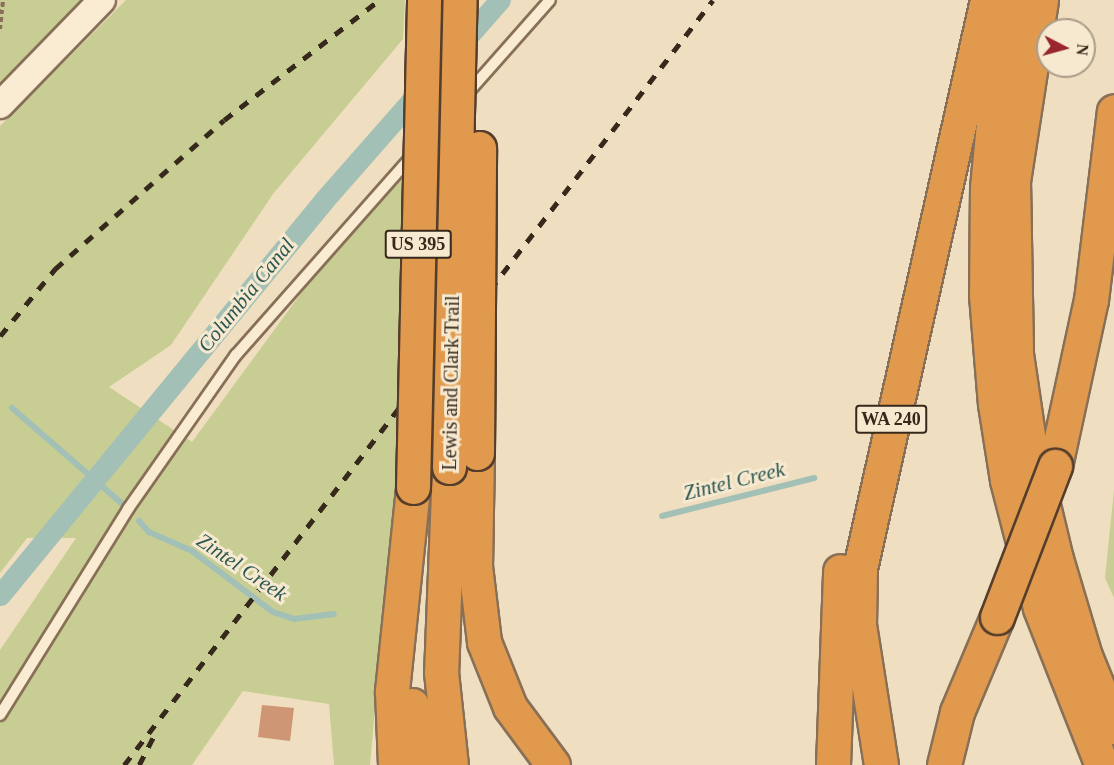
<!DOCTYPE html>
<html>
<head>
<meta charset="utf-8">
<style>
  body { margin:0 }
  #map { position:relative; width:1114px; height:765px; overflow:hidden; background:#efdebf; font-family:Georgia,serif }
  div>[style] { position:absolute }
  .green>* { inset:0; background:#c8cd93 }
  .stream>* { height:6px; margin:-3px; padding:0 3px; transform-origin:3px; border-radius:3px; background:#a3c0b6 }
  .canal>* { height:21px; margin:-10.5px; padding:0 10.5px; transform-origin:10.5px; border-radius:10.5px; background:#a3c0b6 }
  .building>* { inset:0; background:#ce9674 }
  .path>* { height:4px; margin-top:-2px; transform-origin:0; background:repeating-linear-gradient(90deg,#886f57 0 4.5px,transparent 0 7.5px) }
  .roads { filter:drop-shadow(2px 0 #886f57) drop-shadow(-2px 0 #886f57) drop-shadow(0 2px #886f57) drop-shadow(0 -2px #886f57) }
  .service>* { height:10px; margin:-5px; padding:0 5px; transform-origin:5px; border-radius:5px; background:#f9ecd3 }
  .tertiary>* { height:26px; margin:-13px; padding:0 13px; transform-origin:13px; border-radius:13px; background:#f9ecd3 }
  .motorway>* { height:33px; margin:-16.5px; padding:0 16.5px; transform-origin:16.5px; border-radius:16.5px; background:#e19a4d }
  .rail>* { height:4.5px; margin-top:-2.25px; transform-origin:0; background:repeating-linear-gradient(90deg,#37281c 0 10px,transparent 0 20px) }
  .bridges { filter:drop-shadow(2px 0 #553d2c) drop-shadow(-2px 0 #553d2c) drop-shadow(0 2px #553d2c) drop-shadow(0 -2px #553d2c) }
  .motorway-bridge>* { height:33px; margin:-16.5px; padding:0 16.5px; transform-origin:16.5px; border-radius:16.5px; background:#e19a4d }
  span { translate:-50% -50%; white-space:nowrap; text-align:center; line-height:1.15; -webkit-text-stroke:6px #f6e9cf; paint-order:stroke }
  .shield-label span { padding:2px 4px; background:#f6e9cf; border:2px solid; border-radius:4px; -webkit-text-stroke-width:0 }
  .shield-label { font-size:18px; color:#37281c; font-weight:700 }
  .street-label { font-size:20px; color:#37281c }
  .water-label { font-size:21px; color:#2b5752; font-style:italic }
  .north { position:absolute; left:1036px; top:18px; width:60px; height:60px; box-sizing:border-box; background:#f6e9cf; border:2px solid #aa9c87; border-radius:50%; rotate:96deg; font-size:16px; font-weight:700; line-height:24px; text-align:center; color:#37281c }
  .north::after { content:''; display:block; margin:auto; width:21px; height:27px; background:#98262c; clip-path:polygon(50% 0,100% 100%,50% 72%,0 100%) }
</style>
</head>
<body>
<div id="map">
  <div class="green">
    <i style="clip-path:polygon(0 0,90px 0,0 86px)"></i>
    <i style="clip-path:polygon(126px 0,405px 0,403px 39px,273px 194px,171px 345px,109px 387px,192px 442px,332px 251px,403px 177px,395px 488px,370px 765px,334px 765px,329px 704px,243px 691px,192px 765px,0 765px,0 650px,76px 538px,27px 538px,0 573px,0 126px)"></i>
    <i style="clip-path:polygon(1114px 490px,1114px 598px,1105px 578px)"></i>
  </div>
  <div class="stream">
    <i style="left:12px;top:408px;width:154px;rotate:41deg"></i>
    <i style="left:662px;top:516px;width:157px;rotate:-14deg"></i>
    <i style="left:139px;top:521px;width:15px;rotate:48deg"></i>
    <i style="left:149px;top:532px;width:47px;rotate:23.8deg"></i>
    <i style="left:192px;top:551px;width:101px;rotate:37deg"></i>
    <i style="left:273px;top:612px;width:22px;rotate:18deg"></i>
    <i style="left:294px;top:619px;width:40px;rotate:-7.1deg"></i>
  </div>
  <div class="canal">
    <i style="left:0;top:595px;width:512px;rotate:-50.62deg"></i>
    <i style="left:325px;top:199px;width:265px;rotate:-48.7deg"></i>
  </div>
  <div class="building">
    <i style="clip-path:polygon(262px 705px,294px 708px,290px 741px,258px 737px)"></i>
  </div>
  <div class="path">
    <i style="left:0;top:29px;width:29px;rotate:-84deg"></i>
  </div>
  <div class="roads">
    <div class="service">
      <i style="left:465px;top:96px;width:128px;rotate:-48.5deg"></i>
      <i style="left:0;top:715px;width:243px;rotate:-58.1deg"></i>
      <i style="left:128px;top:509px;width:188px;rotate:-55deg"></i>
      <i style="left:236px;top:355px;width:267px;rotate:-48.5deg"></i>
    </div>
    <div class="tertiary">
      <i style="left:0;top:105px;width:146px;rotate:-45.8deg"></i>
    </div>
    <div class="motorway">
      <i style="left:1013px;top:0;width:82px;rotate:101.3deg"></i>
      <i style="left:997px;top:80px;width:107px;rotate:95.3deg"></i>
      <i style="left:987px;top:187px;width:108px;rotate:90.5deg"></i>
      <i style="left:986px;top:295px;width:109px;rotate:85.3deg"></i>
      <i style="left:995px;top:404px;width:77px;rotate:81deg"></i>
      <i style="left:1007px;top:480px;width:132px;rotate:75.5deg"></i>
      <i style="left:1040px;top:608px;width:169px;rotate:68.5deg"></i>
      <i style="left:1041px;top:0;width:182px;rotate:98.8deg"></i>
      <i style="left:1013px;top:180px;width:174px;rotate:89deg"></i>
      <i style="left:1016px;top:354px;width:102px;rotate:81.6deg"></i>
      <i style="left:1031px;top:455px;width:107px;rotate:76.5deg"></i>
      <i style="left:1056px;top:559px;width:101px;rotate:73.4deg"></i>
      <i style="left:1085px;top:656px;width:77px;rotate:67.8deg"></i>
      <i style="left:477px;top:453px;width:113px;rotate:91deg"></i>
      <i style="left:475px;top:566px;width:77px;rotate:83.2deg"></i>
      <i style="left:484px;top:642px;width:70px;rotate:68.2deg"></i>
      <i style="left:510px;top:707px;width:72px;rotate:53.4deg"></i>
      <i style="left:1055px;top:466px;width:170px;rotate:-77.8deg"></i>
      <i style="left:1091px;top:300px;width:190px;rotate:-83.1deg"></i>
      <i style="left:449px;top:467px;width:205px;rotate:92.2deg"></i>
      <i style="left:441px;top:672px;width:94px;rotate:83.9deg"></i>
      <i style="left:412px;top:705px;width:61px;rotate:82.4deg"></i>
      <i style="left:395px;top:765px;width:74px;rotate:-92.3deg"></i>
      <i style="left:392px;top:691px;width:205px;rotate:-84.1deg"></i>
      <i style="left:833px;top:765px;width:194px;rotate:-87.9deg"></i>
      <i style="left:881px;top:765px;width:142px;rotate:-98.9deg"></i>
      <i style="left:859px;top:625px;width:57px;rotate:-89deg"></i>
      <i style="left:860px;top:568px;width:582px;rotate:-77.4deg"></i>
      <i style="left:944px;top:765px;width:55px;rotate:-76.2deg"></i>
      <i style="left:957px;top:712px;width:103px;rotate:-67.2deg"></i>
    </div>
  </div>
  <div class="rail">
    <i style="left:0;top:336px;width:87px;rotate:-50.6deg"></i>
    <i style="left:55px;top:269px;width:225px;rotate:-41.4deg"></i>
    <i style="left:224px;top:120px;width:196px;rotate:-37.7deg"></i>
    <i style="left:124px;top:765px;width:965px;rotate:-52.41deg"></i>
    <i style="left:139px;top:765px;width:35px;rotate:-63deg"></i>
  </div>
  <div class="bridges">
    <div class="motorway-bridge">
      <i style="left:477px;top:453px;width:305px;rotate:-89.6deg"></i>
      <i style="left:449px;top:467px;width:467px;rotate:-88.7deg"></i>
      <i style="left:413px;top:487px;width:487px;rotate:-88.7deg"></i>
      <i style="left:997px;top:617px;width:162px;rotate:-69deg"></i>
    </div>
  </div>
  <div class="shield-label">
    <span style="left:418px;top:244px">US 395</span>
    <span style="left:891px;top:419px">WA 240</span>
  </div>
  <div class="street-label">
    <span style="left:451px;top:383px;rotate:-89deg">Lewis and Clark Trail</span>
  </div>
  <div class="water-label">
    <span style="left:246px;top:295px;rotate:-51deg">Columbia Canal</span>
    <span style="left:734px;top:481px;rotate:-14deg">Zintel Creek</span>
    <span style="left:242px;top:567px;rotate:34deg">Zintel Creek</span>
  </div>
  <div class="north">N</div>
</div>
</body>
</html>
